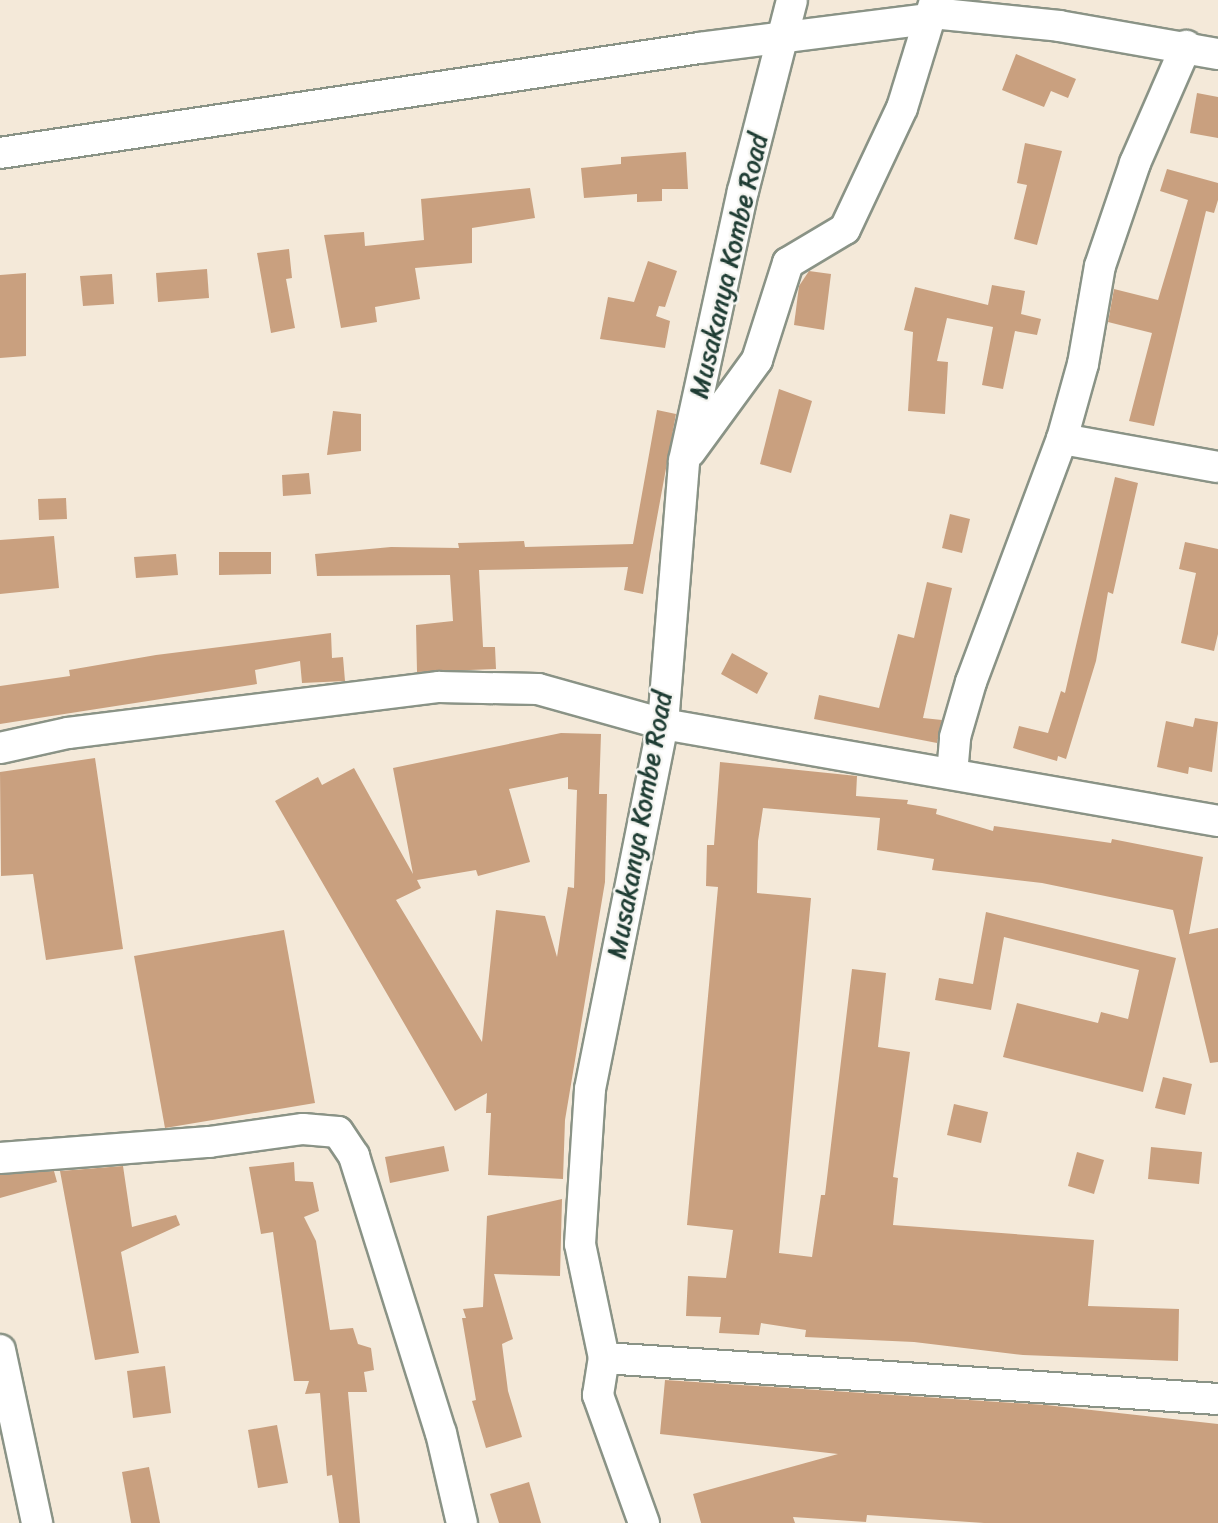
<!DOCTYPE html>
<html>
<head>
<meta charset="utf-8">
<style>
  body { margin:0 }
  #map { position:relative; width:1218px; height:1523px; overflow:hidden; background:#f4e9d9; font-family:Sriracha,sans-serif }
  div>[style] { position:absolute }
  .building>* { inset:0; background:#c9a07f }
  .roads { filter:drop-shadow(2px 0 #8a9386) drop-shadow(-2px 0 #8a9386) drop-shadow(0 2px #8a9386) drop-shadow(0 -2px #8a9386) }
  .minor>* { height:30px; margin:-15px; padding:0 15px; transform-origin:15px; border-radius:15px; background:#fff }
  span { translate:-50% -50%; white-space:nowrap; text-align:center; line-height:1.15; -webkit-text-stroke:5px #f6f6f2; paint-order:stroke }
  .street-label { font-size:26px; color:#1f3d34 }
</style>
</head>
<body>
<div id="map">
  <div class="building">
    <i style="clip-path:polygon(1016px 54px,1076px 79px,1068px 98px,1051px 91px,1044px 107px,1002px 90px)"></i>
    <i style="clip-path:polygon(1197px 93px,1218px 97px,1218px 138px,1190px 133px)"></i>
    <i style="clip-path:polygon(1025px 143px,1062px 151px,1037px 245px,1014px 239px,1027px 185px,1017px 183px)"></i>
    <i style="clip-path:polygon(686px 152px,688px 189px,662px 189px,662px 201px,637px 202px,637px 194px,584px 198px,581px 168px,621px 164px,621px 157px)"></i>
    <i style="clip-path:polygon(1167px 169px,1218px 183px,1218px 200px,1214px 213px,1206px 211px,1154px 426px,1129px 421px,1152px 333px,1108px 322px,1114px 289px,1158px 300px,1188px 200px,1160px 191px)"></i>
    <i style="clip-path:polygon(530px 188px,535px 218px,472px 228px,472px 263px,415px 268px,420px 299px,375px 307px,377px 322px,341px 328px,324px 235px,364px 232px,365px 246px,424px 240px,421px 199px)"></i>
    <i style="clip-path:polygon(289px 249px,292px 278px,286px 279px,295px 328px,271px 333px,257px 253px)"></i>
    <i style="clip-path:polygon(648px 261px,677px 271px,665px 307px,659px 306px,656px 316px,670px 321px,665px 348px,600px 339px,608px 297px,634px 302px)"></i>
    <i style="clip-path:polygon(207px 269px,209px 298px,158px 302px,156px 273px)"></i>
    <i style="clip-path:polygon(809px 271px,831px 274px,824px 330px,794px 325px,799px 286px)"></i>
    <i style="clip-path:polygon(26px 273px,26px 356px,0 358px,0 275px)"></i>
    <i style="clip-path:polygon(112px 274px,114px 304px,83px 306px,80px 276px)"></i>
    <i style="clip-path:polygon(992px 285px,1025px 291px,1021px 314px,1041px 319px,1037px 335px,1015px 331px,1003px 389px,982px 385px,993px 327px,947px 318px,937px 361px,948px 362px,945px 414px,908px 411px,913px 332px,904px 330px,915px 287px,988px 305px)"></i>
    <i style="clip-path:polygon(779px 389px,812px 401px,791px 473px,760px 464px)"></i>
    <i style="clip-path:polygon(657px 410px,676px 414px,643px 594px,624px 590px,628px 567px,479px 570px,483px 647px,495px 647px,496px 669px,417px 672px,416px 625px,453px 621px,450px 575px,317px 576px,315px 554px,391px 547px,459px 548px,458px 543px,524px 541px,525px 547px,633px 544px)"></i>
    <i style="clip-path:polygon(333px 411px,361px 414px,361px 451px,327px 455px)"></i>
    <i style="clip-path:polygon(309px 473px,311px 494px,283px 496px,282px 475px)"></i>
    <i style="clip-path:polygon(1115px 477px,1138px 483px,1113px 594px,1108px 592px,1096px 661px,1066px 759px,1058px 756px,1057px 761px,1013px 748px,1019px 726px,1048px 733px,1061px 691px,1065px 693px)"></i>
    <i style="clip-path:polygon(66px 498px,67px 519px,39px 520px,38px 499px)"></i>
    <i style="clip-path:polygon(950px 514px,970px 519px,962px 553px,942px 548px)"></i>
    <i style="clip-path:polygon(54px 536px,59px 588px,0 594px,0 540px)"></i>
    <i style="clip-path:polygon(1185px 542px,1218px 549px,1218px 634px,1214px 651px,1181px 643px,1196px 573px,1179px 569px)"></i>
    <i style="clip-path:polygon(219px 552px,271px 552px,271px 574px,219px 575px)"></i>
    <i style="clip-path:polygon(176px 554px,178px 575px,136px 578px,134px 557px)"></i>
    <i style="clip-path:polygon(927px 582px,952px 588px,923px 718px,942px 720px,937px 743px,814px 719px,819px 695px,879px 708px,898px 634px,914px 638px)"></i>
    <i style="clip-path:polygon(331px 633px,332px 658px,343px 657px,345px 681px,302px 683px,300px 661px,255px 670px,257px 684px,0 724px,0 686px,70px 676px,69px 670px,156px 655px)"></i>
    <i style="clip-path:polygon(732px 653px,768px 673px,757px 694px,721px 674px)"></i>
    <i style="clip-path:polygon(1195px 718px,1218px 722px,1212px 772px,1189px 767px,1188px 774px,1157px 767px,1166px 721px,1193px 727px)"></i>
    <i style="clip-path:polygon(evenodd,561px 733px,601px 734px,599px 794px,607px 794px,605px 882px,565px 1120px,563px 1179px,488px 1175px,491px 1113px,486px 1113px,487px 1093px,455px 1111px,275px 801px,318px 777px,322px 785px,354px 768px,413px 874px,393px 768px,561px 733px,568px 777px,568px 789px,577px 790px,574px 888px,568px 887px,557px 957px,545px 916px,496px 910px,482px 1042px,396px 900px,421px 888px,417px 880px,476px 870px,478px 876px,530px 862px,509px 789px,568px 777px)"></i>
    <i style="clip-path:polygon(95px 758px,123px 949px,46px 960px,33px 874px,1px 876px,0 772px)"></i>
    <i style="clip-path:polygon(720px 762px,857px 776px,856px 796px,908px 800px,907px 804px,937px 809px,936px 814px,993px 831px,994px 826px,1111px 843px,1112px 839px,1203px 857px,1189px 934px,1218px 928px,1218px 1062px,1210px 1063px,1173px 910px,1042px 883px,932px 870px,934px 859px,877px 850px,880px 818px,763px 808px,758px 841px,757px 893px,811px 898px,779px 1253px,812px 1257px,821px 1195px,825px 1195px,852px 969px,886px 973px,878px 1047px,910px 1052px,893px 1177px,898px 1178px,893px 1225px,1094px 1240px,1088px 1306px,1179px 1309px,1178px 1361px,1023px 1355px,914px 1342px,805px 1337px,806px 1330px,761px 1323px,759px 1335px,719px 1333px,721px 1317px,686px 1316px,688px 1276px,726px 1278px,733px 1230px,687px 1225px,718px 887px,706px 886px,707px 845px,714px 845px)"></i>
    <i style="clip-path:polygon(986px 912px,1176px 958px,1143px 1092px,1003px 1057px,1017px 1003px,1098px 1023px,1101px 1012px,1128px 1019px,1139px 970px,1004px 937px,991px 1010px,935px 1000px,939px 978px,973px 984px)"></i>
    <i style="clip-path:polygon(284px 930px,315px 1103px,165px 1128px,134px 956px)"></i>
    <i style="clip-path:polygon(1163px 1077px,1192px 1084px,1185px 1115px,1155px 1108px)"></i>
    <i style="clip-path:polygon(954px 1104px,988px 1112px,981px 1143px,947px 1135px)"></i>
    <i style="clip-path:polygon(444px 1146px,449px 1171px,390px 1183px,385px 1157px)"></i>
    <i style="clip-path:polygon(1151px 1147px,1202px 1152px,1199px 1184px,1148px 1179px)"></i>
    <i style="clip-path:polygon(1077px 1152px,1104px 1160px,1094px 1194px,1068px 1186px)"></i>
    <i style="clip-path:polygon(294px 1162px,295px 1181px,313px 1182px,319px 1211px,304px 1217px,316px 1241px,330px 1330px,353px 1328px,358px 1344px,371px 1348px,374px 1370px,364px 1372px,367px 1392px,348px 1392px,360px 1523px,339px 1523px,332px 1475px,327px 1476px,320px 1393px,305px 1394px,309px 1381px,294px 1381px,273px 1232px,261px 1234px,249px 1167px)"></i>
    <i style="clip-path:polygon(123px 1166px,132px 1227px,176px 1215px,180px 1225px,121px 1252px,139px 1353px,95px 1360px,60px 1171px)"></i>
    <i style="clip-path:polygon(54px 1171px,57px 1182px,0 1198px,0 1175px)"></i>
    <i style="clip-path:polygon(562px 1199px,560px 1276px,494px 1274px,513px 1339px,502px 1344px,508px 1391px,522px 1437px,486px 1448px,472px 1401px,476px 1400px,462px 1318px,466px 1318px,463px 1309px,483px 1307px,487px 1216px)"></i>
    <i style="clip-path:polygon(165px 1366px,171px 1413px,133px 1418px,127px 1371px)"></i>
    <i style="clip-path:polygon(665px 1380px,1046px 1405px,1218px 1424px,1218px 1523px,984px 1523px,867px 1515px,866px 1522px,793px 1517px,795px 1523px,701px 1523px,693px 1494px,838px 1454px,660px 1434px)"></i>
    <i style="clip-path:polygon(277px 1425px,288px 1483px,258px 1488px,248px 1430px)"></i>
    <i style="clip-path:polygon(149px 1467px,160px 1523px,131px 1523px,122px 1472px)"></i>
    <i style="clip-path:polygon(529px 1482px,541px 1523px,499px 1523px,490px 1494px)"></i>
  </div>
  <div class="roads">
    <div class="minor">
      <i style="left:0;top:153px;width:707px;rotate:-8.54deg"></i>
      <i style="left:699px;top:48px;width:232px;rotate:-7.2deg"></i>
      <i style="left:929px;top:19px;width:7px;rotate:-63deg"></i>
      <i style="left:932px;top:13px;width:128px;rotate:5.8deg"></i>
      <i style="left:1059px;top:26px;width:161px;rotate:10deg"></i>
      <i style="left:1062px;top:439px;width:158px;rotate:10.2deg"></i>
      <i style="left:690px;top:452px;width:114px;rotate:-53.9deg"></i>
      <i style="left:757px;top:360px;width:102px;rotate:-72.3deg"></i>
      <i style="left:788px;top:263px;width:66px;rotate:-30.8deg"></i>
      <i style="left:845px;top:229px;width:134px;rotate:-64.8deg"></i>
      <i style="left:902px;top:108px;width:109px;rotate:-72.9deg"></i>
      <i style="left:0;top:748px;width:70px;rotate:-12.4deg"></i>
      <i style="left:68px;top:733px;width:374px;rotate:-7.1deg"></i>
      <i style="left:439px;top:687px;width:99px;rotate:1.2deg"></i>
      <i style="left:538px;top:689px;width:130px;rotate:15.6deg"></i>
      <i style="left:663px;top:724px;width:563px;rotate:9.91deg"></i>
      <i style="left:952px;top:774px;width:37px;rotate:-85deg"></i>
      <i style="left:955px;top:737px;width:57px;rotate:-73.8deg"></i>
      <i style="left:971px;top:682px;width:259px;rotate:-69.5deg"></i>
      <i style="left:1062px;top:439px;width:78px;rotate:-74.4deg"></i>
      <i style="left:1083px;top:364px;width:99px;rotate:-80.2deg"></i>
      <i style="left:1100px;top:266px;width:109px;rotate:-71.2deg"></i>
      <i style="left:1135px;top:163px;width:128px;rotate:-66.4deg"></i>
      <i style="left:0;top:1158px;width:210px;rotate:-4.4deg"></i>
      <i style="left:209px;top:1142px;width:95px;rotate:-7.9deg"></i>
      <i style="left:303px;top:1129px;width:35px;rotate:5deg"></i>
      <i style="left:338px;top:1132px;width:29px;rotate:56deg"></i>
      <i style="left:354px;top:1156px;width:290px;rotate:72.6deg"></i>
      <i style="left:441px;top:1433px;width:92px;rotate:76.9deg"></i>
      <i style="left:0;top:1350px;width:177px;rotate:77.9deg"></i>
      <i style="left:604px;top:1358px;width:615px;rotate:3.82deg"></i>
      <i style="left:644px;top:1523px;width:136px;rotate:-109.8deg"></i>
      <i style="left:598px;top:1395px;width:37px;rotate:-81deg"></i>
      <i style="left:604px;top:1358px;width:116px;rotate:-101.9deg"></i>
      <i style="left:580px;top:1244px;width:155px;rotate:-86.3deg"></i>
      <i style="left:590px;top:1089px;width:372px;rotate:-78.7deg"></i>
      <i style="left:663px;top:724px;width:264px;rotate:-85.4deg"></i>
      <i style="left:684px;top:461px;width:276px;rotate:-77.7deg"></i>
      <i style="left:743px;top:191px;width:197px;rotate:-75.6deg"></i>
    </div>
  </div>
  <div class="street-label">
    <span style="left:729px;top:266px;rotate:-77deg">Musakanya Kombe Road</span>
    <span style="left:640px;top:825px;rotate:-80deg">Musakanya Kombe Road</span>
  </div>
</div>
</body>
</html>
